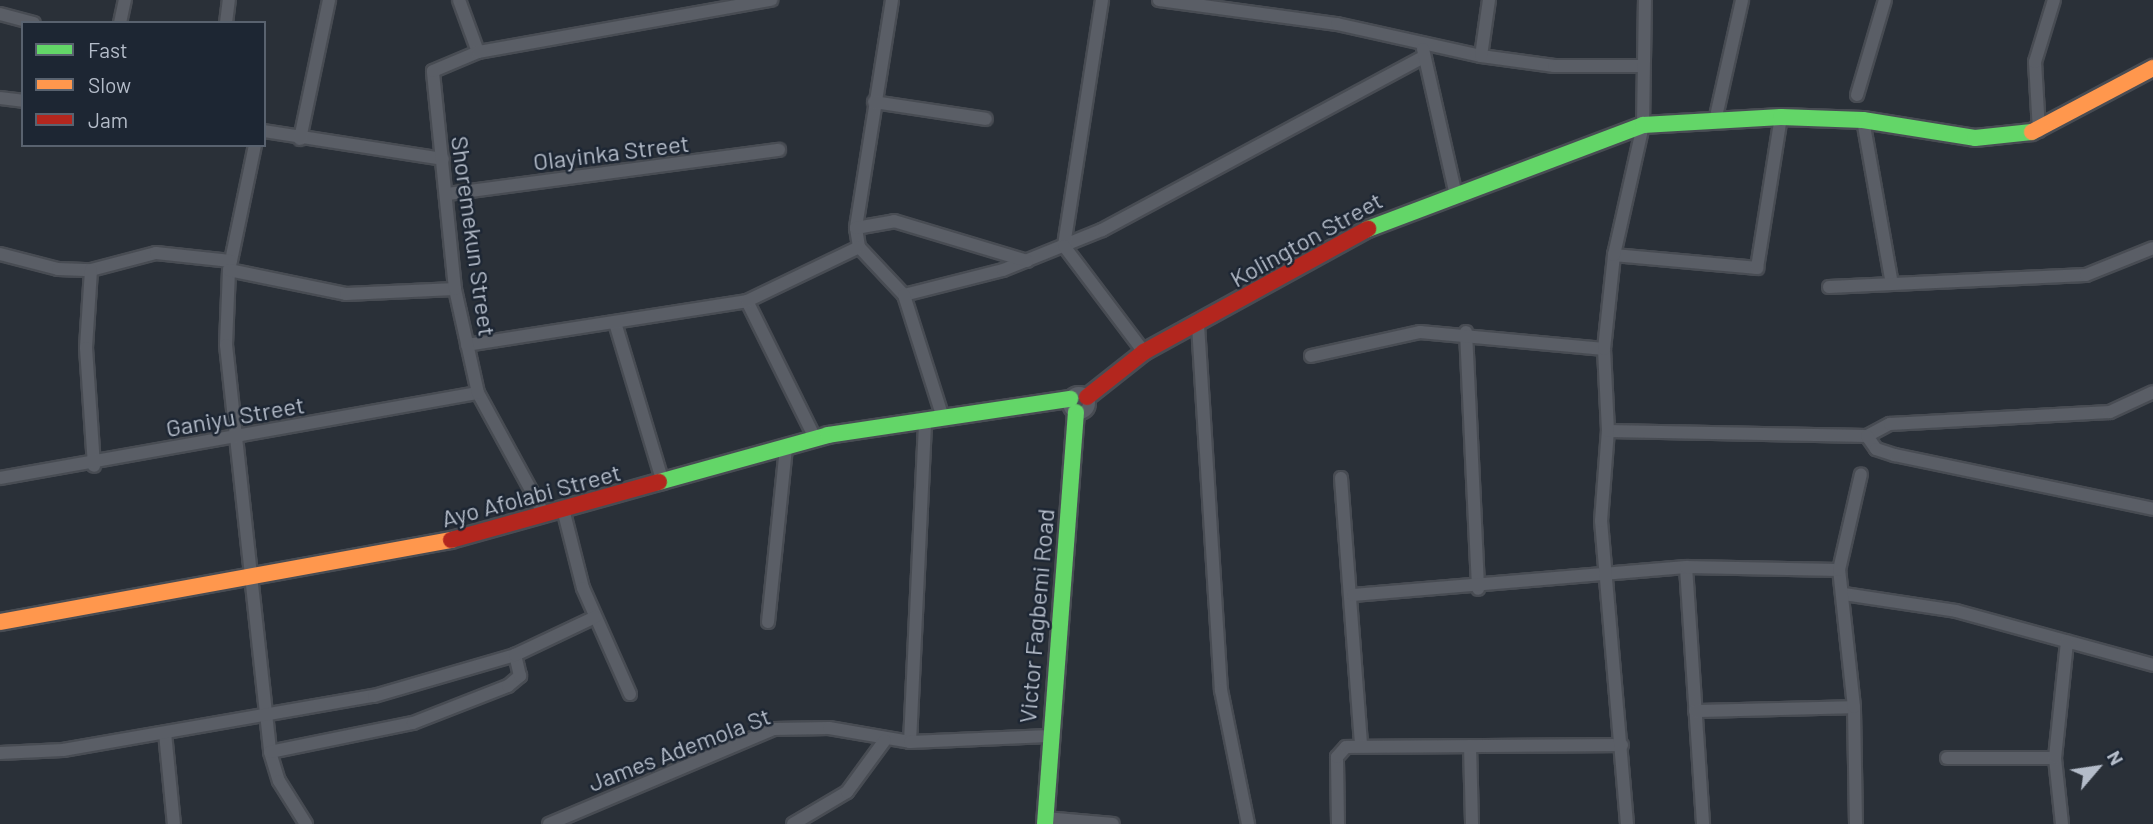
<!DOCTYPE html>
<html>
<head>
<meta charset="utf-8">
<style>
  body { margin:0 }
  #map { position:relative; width:2153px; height:824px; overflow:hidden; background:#2a3038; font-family:Barlow,sans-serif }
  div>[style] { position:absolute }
  .roads { filter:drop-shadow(2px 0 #484c53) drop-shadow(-2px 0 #484c53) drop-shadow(0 2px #484c53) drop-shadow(0 -2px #484c53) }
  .street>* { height:12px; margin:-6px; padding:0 6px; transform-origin:6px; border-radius:6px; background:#5a5e66 }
  .street>.ring { margin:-6px; padding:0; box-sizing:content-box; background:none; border:12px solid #5a5e66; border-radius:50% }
  .fast>* { height:16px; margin:-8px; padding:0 8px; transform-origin:8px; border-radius:8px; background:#63d668 }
  .slow>* { height:16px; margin:-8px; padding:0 8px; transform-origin:8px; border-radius:8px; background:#ff974d }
  .jam>* { height:16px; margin:-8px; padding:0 8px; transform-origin:8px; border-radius:8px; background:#b3261e }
  span { translate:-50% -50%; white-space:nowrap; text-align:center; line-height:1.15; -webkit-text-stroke:5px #1d2633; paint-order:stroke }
  .street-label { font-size:24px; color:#b4bcc9 }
  .legend { position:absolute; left:21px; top:21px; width:245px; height:126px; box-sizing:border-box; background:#1d2633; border:2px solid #59626f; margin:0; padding:9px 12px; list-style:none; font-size:21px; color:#b4bcc9 }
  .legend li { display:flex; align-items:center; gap:14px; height:35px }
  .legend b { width:35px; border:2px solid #59626f }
  .north { position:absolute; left:2062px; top:733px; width:70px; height:70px; -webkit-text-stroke:5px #1d2633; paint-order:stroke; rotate:61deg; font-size:19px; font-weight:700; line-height:28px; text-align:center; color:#b4bcc9 }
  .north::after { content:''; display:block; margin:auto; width:24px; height:32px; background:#b4bcc9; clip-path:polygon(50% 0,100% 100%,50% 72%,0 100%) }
</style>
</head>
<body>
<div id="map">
  <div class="roads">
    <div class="street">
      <i style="left:459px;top:0;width:55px;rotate:69.9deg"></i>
      <i style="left:892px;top:0;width:231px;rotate:99deg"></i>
      <i style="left:856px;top:228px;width:19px;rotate:81deg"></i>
      <i style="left:859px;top:247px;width:66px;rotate:46.8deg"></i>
      <i style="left:904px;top:295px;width:102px;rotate:-14.2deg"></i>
      <i style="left:1003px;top:270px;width:107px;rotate:-22deg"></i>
      <i style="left:1102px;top:230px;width:365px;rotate:-28.3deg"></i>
      <i style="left:1102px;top:0;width:249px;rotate:98.8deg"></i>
      <i style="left:1064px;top:246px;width:133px;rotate:53deg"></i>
      <i style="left:1159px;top:0;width:180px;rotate:7.7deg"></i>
      <i style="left:1337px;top:24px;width:148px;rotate:12.5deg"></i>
      <i style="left:1481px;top:56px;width:74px;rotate:7.8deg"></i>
      <i style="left:1554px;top:66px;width:89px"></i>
      <i style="left:0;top:14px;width:35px;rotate:15deg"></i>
      <i style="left:120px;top:23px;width:24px;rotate:-78deg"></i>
      <i style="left:226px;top:23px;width:23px;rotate:-83deg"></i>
      <i style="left:1423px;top:49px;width:150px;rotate:77.3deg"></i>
      <i style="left:1481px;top:56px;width:57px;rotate:-81.9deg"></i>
      <i style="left:1857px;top:95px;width:99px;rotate:-73.6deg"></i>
      <i style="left:0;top:98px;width:23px;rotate:7deg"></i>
      <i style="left:874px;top:102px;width:113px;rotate:8.6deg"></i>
      <i style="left:1863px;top:120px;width:161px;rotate:80deg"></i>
      <i style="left:1715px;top:121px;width:124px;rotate:-77.4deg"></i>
      <i style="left:264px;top:131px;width:181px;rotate:8.9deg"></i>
      <i style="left:2039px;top:131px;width:69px;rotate:-93.3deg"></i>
      <i style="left:2035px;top:62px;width:65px;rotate:-73deg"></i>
      <i style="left:300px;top:139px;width:142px;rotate:-78.2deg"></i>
      <i style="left:255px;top:145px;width:128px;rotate:101.7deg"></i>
      <i style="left:229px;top:270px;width:75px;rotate:92.3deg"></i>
      <i style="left:226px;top:345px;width:409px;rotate:83.8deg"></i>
      <i style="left:270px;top:752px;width:30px;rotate:73deg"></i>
      <i style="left:279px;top:781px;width:51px;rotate:57.9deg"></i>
      <i style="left:448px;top:194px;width:334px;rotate:-7.6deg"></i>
      <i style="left:856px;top:228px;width:39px;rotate:-10deg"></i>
      <i style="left:894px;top:221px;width:139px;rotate:16.7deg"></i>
      <i style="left:0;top:254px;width:60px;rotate:14.5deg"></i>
      <i style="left:58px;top:269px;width:33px;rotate:2deg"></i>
      <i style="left:91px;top:270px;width:67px;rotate:-14.7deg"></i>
      <i style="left:156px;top:253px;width:75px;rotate:6.1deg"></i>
      <i style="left:1614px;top:255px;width:144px;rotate:5.2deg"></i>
      <i style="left:1757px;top:268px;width:153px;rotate:-81deg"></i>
      <i style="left:91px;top:270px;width:78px;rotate:93.7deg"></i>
      <i style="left:86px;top:348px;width:118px;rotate:86.1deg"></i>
      <i style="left:229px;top:270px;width:119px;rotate:11.6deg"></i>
      <i style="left:346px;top:294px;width:109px;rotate:-2.6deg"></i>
      <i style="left:1829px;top:287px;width:257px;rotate:-2.7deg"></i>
      <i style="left:2086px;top:275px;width:72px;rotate:-21.9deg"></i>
      <i style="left:904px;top:295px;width:126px;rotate:72.4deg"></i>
      <i style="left:747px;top:301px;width:153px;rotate:63.6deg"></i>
      <i style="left:1198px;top:325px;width:366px;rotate:86.4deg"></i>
      <i style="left:1221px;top:690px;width:137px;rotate:78.6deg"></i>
      <i style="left:616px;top:326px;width:164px;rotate:73.3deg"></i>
      <i style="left:1466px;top:332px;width:257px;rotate:87.3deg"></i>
      <i style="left:467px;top:345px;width:283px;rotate:-8.9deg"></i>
      <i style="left:747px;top:301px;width:124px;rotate:-25.7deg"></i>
      <i style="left:1311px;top:356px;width:112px;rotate:-12.4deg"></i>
      <i style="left:1420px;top:332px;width:185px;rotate:5.3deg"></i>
      <i class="ring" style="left:1069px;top:393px;width:8px;height:8px"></i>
      <i style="left:1608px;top:431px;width:259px;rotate:1.1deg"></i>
      <i style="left:1867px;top:436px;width:26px;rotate:-28deg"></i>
      <i style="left:1890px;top:424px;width:220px;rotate:-3.1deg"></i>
      <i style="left:2110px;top:412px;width:47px;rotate:-24.9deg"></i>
      <i style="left:1867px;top:436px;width:16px;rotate:55deg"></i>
      <i style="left:1876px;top:449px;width:20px;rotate:18deg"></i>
      <i style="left:1895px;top:455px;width:264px;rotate:11.8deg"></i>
      <i style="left:0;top:478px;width:485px;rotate:-10.1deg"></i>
      <i style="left:1341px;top:478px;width:266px;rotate:85.7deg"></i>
      <i style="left:563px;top:509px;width:81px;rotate:75.8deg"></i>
      <i style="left:583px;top:588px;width:116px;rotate:66.1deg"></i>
      <i style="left:544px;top:514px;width:138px;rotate:-118.6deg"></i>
      <i style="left:478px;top:393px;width:107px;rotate:-102.5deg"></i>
      <i style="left:455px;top:289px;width:219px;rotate:-95.8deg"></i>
      <i style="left:433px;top:71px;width:49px;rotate:-22.9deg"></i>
      <i style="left:478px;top:52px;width:298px;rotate:-10.1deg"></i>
      <i style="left:1686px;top:567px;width:258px;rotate:86.2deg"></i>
      <i style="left:1844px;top:594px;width:113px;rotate:8.6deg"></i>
      <i style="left:1956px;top:611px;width:204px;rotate:15.3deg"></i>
      <i style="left:1353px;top:595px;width:334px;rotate:-4.8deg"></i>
      <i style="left:1686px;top:567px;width:153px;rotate:1.1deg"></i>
      <i style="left:768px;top:622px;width:174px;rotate:-84.1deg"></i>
      <i style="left:1695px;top:711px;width:159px;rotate:-1.4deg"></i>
      <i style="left:165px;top:733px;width:91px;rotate:84.4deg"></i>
      <i style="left:910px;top:742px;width:323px;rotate:-87.3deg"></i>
      <i style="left:1470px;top:746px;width:78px;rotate:88.5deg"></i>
      <i style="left:270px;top:752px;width:146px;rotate:-11.5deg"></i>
      <i style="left:413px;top:723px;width:102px;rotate:-21.3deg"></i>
      <i style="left:508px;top:686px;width:16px;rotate:-40deg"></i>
      <i style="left:520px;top:676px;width:22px;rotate:-103deg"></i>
      <i style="left:0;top:753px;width:63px;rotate:-2.7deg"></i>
      <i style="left:63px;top:750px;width:316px;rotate:-9.9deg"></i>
      <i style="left:374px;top:696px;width:147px;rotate:-16.2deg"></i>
      <i style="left:515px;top:655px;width:89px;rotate:-25.4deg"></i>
      <i style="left:1947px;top:758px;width:108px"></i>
      <i style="left:1045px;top:818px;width:68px;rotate:5deg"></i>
      <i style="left:549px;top:824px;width:244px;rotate:-22.9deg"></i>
      <i style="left:774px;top:729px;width:55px;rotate:-1deg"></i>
      <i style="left:829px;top:728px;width:82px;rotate:9.8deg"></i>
      <i style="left:910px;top:742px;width:139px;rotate:-2.5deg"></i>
      <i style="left:793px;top:824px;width:63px;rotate:-30.7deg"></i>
      <i style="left:847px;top:792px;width:64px;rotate:-53.8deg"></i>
      <i style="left:1338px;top:824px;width:67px;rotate:-90.9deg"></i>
      <i style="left:1337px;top:757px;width:13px;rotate:-48deg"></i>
      <i style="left:1346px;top:747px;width:276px;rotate:-0.4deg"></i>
      <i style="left:1627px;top:824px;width:304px;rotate:-94.9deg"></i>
      <i style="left:1601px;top:521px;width:90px;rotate:-85.6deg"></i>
      <i style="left:1608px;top:431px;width:82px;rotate:-92.8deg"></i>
      <i style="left:1604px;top:349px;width:95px;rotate:-83.9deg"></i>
      <i style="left:1614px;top:255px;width:133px;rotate:-77.4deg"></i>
      <i style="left:1643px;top:125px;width:125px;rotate:-89.1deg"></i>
      <i style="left:1856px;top:824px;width:117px;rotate:-91deg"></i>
      <i style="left:1854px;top:707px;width:138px;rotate:-96.2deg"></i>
      <i style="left:1839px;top:570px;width:98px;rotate:-77.1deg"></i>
      <i style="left:2062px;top:824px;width:66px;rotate:-96.1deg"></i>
      <i style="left:2055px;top:758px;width:117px;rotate:-84.1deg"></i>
    </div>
    <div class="fast">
      <i style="left:1368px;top:229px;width:294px;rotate:-20.7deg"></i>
      <i style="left:1643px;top:125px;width:138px;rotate:-3.3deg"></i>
      <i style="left:1781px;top:117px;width:82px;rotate:2.1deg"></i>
      <i style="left:1863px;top:120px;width:113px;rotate:9.1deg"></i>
      <i style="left:1975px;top:138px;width:57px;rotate:-6deg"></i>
      <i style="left:659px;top:482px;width:175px;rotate:-15.5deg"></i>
      <i style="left:828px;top:435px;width:245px;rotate:-8.5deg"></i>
      <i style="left:1045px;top:824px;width:413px;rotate:-85.7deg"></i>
    </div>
    <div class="slow">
      <i style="left:2032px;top:132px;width:137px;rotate:-27.9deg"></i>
      <i style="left:0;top:622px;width:458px;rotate:-10.3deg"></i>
    </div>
    <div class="jam">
      <i style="left:1087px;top:397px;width:73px;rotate:-38.3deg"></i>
      <i style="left:1144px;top:352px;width:256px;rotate:-28.8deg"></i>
      <i style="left:451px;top:540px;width:216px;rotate:-15.6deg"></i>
    </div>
  </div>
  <div class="street-label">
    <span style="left:611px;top:152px;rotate:-7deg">Olayinka Street</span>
    <span style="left:474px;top:236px;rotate:82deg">Shoremekun Street</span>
    <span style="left:1306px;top:239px;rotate:-29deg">Kolington Street</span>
    <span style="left:235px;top:416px;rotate:-10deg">Ganiyu Street</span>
    <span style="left:531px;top:495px;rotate:-15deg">Ayo Afolabi Street</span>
    <span style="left:1036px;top:616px;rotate:-85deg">Victor Fagbemi Road</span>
    <span style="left:679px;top:749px;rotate:-21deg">James Ademola St</span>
  </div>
  <ul class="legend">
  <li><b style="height:9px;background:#63d668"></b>Fast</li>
  <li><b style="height:9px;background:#ff974d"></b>Slow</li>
  <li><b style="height:9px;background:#b3261e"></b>Jam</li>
  </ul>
  <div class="north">N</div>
</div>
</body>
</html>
